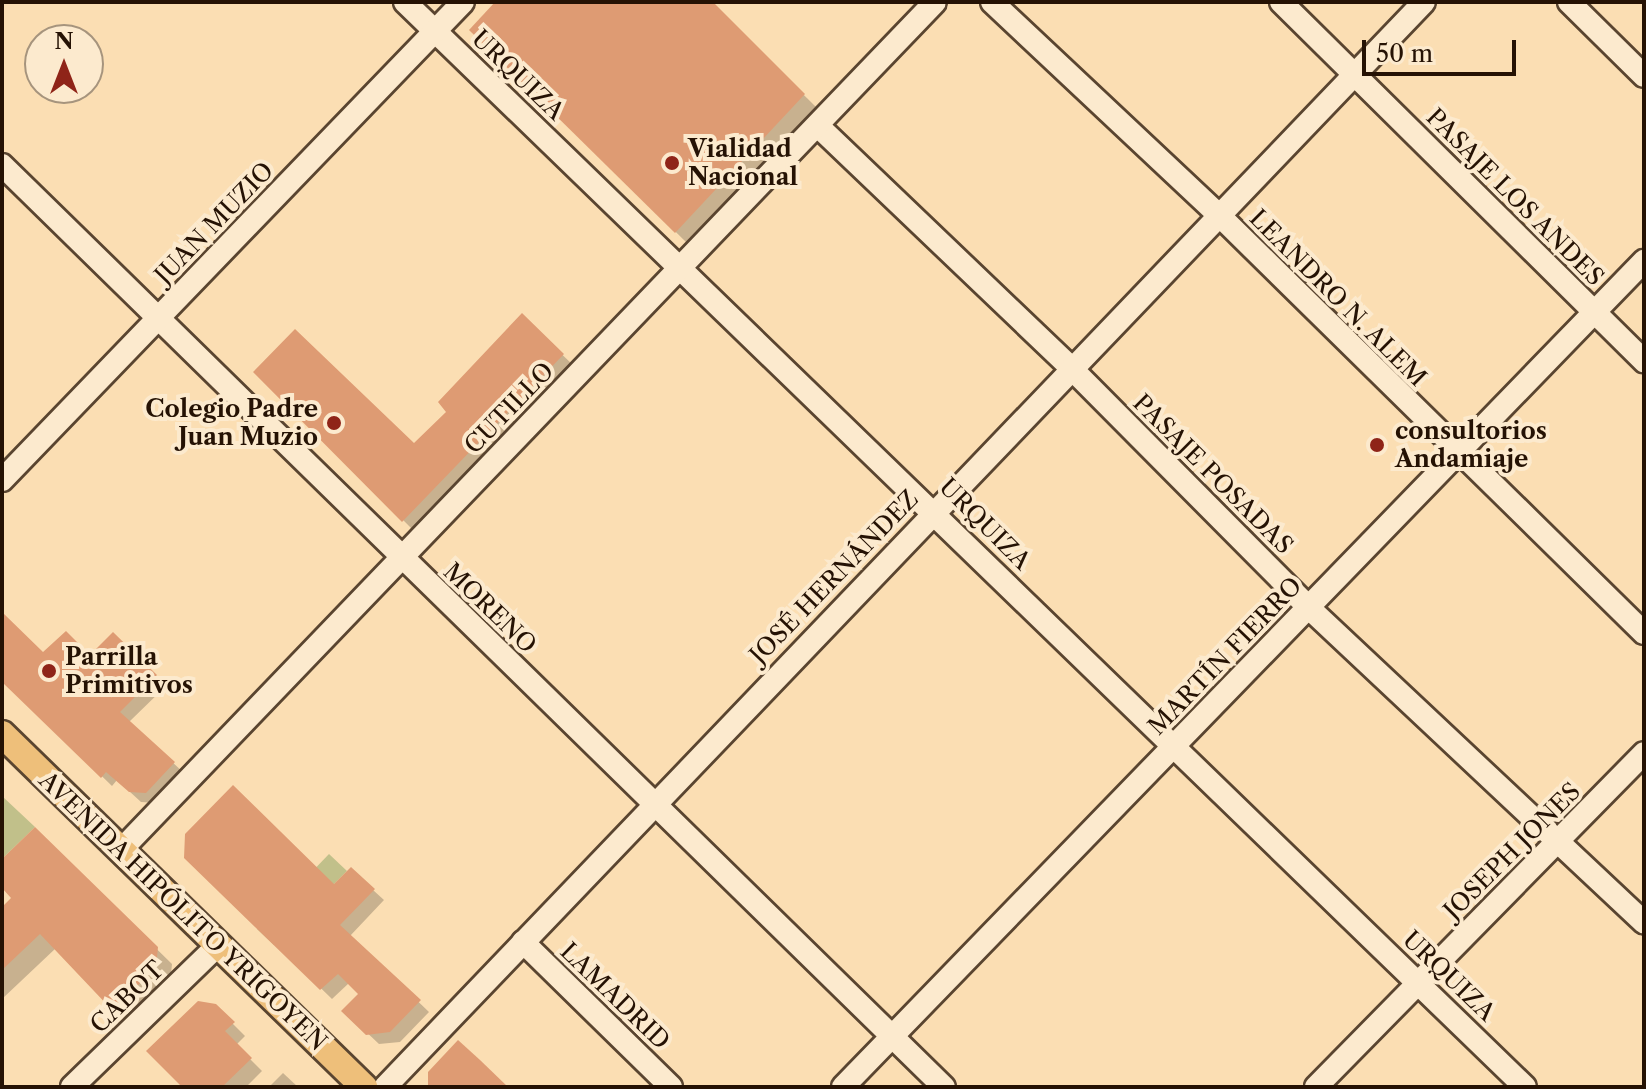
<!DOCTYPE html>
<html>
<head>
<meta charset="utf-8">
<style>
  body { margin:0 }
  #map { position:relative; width:1646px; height:1089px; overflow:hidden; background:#fbdeb3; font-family:"Libre Caslon Text",serif }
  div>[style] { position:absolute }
  .green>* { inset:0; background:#c1c08a }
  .shadow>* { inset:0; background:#0003 }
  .building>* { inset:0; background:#de9b73 }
  .roads { filter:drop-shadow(2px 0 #5a4530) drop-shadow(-2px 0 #5a4530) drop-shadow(0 2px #5a4530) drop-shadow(0 -2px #5a4530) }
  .minor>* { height:22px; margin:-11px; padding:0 11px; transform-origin:11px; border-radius:11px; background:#fceace }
  .major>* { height:26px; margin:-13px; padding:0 13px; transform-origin:13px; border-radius:13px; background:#eebf7a }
  .dots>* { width:22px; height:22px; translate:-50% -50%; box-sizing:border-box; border:4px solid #fceace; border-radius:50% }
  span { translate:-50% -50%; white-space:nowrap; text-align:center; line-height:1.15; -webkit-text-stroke:8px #fceace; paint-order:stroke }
  .street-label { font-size:24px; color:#251204 }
  .poi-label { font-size:24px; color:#251204; font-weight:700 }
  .left { translate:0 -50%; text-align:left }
  .right { translate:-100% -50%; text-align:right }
  .frame { position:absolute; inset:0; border:4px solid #251204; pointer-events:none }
  .north { position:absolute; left:24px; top:24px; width:80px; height:80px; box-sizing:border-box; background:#fceace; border:2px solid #a6947d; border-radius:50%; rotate:0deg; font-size:22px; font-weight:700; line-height:32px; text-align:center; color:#251204 }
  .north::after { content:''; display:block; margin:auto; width:28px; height:36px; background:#8f2418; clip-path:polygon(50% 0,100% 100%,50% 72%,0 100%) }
  .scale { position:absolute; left:1362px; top:40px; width:154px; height:36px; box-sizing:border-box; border:4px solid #251204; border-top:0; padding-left:10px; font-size:24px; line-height:28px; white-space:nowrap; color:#251204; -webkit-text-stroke:6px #fceace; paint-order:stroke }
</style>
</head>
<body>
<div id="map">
  <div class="green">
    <i style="clip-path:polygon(2px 796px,35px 827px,2px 859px)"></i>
    <i style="clip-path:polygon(329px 854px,347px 871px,274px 945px,257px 929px)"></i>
  </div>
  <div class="shadow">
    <i style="clip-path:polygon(498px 2px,710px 2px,818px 109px,690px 246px,471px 30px)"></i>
    <i style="clip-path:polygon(522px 316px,574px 366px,414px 531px,256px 372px,414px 445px,448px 412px)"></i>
    <i style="clip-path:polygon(2px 616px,43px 655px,90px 658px,113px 635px,166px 686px,129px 722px,184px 773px,157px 803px,141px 802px,117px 780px,112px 786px,2px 679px)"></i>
    <i style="clip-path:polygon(35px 830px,172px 964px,170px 984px,128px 1024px,56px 948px,2px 999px,2px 910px,14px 898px,2px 885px,2px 862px)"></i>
    <i style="clip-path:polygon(186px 857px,334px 887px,351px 870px,384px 900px,350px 936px,429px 1012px,400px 1042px,379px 1044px,344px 1011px,361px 994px,349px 983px,332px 999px)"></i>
    <i style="clip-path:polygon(215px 1006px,245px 1036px,236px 1045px,262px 1071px,246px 1087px,184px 1087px)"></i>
    <i style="clip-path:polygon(283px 1073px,298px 1087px,269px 1087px)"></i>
  </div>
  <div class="building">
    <i style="clip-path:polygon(495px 2px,713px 2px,805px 94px,675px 233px,469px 30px)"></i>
    <i style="clip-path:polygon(522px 313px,564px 354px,402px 522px,253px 372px,295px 329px,414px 443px,446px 412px,438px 402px)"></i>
    <i style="clip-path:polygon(2px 612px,43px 652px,66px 631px,90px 655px,113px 632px,157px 675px,120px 712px,175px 762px,146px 793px,129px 792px,106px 772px,101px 778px,2px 682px)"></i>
    <i style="clip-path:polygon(233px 785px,334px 884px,351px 867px,375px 889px,340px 925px,421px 1000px,390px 1032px,366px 1035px,341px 1011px,358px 994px,338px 974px,320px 990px,184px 858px,185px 834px)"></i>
    <i style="clip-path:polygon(35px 827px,158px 947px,156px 968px,112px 1010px,40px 934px,2px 970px,2px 907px,11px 898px,2px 888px,2px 859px)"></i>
    <i style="clip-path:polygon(198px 1001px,216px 1004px,235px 1022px,225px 1031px,252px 1058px,222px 1087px,182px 1087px,146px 1051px)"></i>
    <i style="clip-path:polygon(458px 1040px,480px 1060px,508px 1087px,428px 1087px,428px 1072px)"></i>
  </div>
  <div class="roads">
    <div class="minor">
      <i style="left:405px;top:2px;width:1559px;rotate:44.09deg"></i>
      <i style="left:992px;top:2px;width:314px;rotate:43.2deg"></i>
      <i style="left:1221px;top:217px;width:593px;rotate:44.52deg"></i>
      <i style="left:1281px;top:2px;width:511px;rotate:44.68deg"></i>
      <i style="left:1569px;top:2px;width:105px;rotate:44.6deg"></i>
      <i style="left:818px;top:126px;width:350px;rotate:43.7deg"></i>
      <i style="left:1071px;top:368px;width:337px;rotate:45.2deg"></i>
      <i style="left:1308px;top:607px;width:461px;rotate:43.2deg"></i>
      <i style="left:2px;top:165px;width:1318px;rotate:44.39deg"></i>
      <i style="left:2px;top:480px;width:664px;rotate:-46.04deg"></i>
      <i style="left:121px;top:850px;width:1175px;rotate:-46.17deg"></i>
      <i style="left:523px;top:942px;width:207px;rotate:44.4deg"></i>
      <i style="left:72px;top:1087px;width:204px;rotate:-44.2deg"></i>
      <i style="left:385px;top:1087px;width:1502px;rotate:-46.24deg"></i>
      <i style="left:843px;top:1087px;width:1151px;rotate:-45.88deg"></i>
      <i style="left:1316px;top:1087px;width:468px;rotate:-45.5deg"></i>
    </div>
    <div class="major">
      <i style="left:2px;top:734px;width:506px;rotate:44.28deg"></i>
    </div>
  </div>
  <div class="dots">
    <i style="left:672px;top:163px;background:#8f2418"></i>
    <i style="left:334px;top:423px;background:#8f2418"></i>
    <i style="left:1377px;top:445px;background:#8f2418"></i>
    <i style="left:49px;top:671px;background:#8f2418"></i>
  </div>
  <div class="street-label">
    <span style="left:518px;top:75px;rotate:44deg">URQUIZA</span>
    <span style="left:1515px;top:197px;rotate:45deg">PASAJE LOS ANDES</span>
    <span style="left:214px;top:223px;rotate:-46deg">JUAN MUZIO</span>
    <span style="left:1338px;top:298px;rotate:45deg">LEANDRO N. ALEM</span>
    <span style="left:509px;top:408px;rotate:-46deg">CUTILLO</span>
    <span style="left:1213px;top:474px;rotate:45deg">PASAJE POSADAS</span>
    <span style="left:985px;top:524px;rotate:45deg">URQUIZA</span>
    <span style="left:834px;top:577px;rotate:-46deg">JOSÉ HERNÁNDEZ</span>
    <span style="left:490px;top:608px;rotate:44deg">MORENO</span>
    <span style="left:1225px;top:656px;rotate:-46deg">MARTÍN FIERRO</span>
    <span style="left:1512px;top:851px;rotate:-45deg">JOSEPH JONES</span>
    <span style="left:183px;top:911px;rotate:44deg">AVENIDA HIPÓLITO YRIGOYEN</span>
    <span style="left:1449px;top:976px;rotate:44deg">URQUIZA</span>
    <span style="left:615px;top:996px;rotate:44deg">LAMADRID</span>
    <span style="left:127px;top:997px;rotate:-44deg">CABOT</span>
  </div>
  <div class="poi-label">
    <span class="left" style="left:688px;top:163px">Vialidad<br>Nacional</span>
    <span class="right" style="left:318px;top:423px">Colegio Padre<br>Juan Muzio</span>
    <span class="left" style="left:1395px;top:445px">consultorios<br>Andamiaje</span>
    <span class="left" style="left:65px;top:671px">Parrilla<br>Primitivos</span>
  </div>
  <div class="frame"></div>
  <div class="north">N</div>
  <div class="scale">50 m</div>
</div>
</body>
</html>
